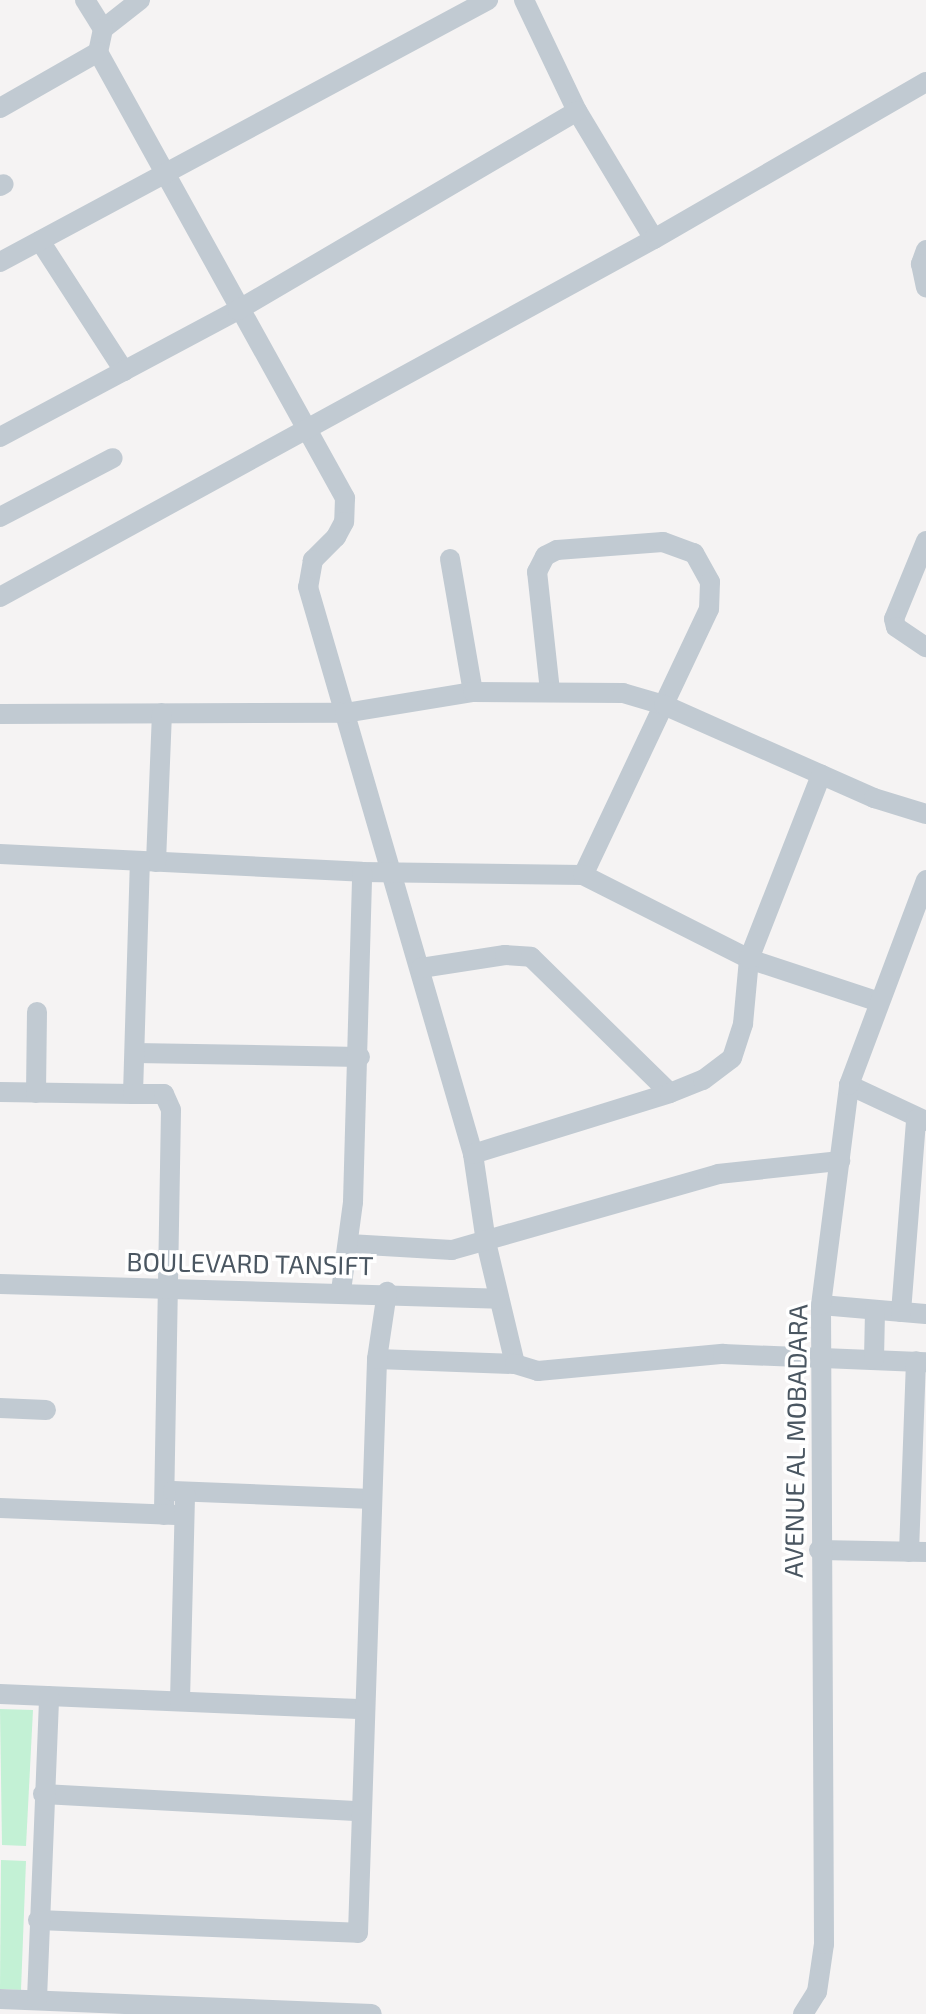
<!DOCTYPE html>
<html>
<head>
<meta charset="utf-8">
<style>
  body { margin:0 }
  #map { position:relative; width:926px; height:2014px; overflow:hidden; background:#f5f3f3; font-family:"Exo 2",sans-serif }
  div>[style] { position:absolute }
  .green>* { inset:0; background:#c3f1d5 }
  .minor>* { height:20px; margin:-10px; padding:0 10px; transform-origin:10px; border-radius:10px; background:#c1cad2 }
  span { translate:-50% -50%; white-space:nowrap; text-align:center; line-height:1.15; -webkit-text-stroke:7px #fff; paint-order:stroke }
  .street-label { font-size:26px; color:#4a5661 }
</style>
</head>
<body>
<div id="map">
  <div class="green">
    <i style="clip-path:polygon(0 1709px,33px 1710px,26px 1846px,2px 1845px)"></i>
    <i style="clip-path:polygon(1px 1860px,26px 1861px,21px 1990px,0 1989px)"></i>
  </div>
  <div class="minor">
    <i style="left:85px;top:0;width:34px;rotate:58deg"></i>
    <i style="left:140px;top:0;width:47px;rotate:141.9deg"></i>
    <i style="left:103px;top:29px;width:24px;rotate:102deg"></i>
    <i style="left:98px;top:52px;width:510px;rotate:61.02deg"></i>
    <i style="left:345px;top:498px;width:24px;rotate:92deg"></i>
    <i style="left:344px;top:522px;width:17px;rotate:118deg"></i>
    <i style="left:336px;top:537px;width:33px;rotate:135deg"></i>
    <i style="left:313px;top:560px;width:27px;rotate:100deg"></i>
    <i style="left:308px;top:587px;width:591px;rotate:73.77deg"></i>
    <i style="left:473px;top:1154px;width:89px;rotate:81.6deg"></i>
    <i style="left:486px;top:1242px;width:125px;rotate:76.6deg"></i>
    <i style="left:524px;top:0;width:123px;rotate:64.5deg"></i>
    <i style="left:577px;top:111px;width:149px;rotate:59deg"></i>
    <i style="left:0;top:108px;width:113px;rotate:-29.7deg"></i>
    <i style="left:0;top:186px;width:4px;rotate:-27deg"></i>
    <i style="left:40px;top:241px;width:155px;rotate:57.1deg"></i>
    <i style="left:926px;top:250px;width:15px;rotate:110deg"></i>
    <i style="left:921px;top:264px;width:24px;rotate:78deg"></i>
    <i style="left:0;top:262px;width:554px;rotate:-28.23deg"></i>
    <i style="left:0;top:437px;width:270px;rotate:-28.1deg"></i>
    <i style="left:238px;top:310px;width:393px;rotate:-30.4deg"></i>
    <i style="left:0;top:517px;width:127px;rotate:-27.6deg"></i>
    <i style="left:926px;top:541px;width:84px;rotate:112.3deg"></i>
    <i style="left:894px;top:619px;width:8px;rotate:76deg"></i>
    <i style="left:896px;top:627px;width:36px;rotate:34deg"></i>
    <i style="left:450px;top:559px;width:135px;rotate:80.2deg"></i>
    <i style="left:0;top:597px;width:746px;rotate:-28.7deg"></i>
    <i style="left:654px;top:239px;width:314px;rotate:-30deg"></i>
    <i style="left:550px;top:691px;width:120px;rotate:-96.2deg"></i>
    <i style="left:537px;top:572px;width:18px;rotate:-63deg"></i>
    <i style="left:545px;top:556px;width:13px;rotate:-27deg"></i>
    <i style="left:557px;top:550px;width:106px;rotate:-4.3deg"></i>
    <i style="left:663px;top:542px;width:33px;rotate:20deg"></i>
    <i style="left:694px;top:553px;width:33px;rotate:61deg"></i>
    <i style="left:710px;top:582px;width:27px;rotate:92deg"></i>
    <i style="left:709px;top:609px;width:294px;rotate:115.3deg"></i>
    <i style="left:0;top:714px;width:345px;rotate:-0.2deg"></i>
    <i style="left:345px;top:713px;width:130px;rotate:-9.3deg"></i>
    <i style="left:473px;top:692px;width:150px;rotate:0.4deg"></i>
    <i style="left:623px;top:693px;width:43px;rotate:16.3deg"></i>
    <i style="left:664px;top:705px;width:230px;rotate:23.9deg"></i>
    <i style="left:874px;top:798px;width:54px;rotate:17.1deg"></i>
    <i style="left:0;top:854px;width:362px;rotate:2.8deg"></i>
    <i style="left:362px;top:872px;width:221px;rotate:0.8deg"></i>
    <i style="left:583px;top:875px;width:186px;rotate:26.8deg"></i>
    <i style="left:749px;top:959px;width:134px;rotate:18.3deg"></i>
    <i style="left:156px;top:862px;width:149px;rotate:-87.7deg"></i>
    <i style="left:421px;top:968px;width:85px;rotate:-8.8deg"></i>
    <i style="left:505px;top:955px;width:26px;rotate:4deg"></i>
    <i style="left:531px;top:957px;width:194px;rotate:44.4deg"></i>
    <i style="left:135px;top:1053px;width:225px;rotate:1deg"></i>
    <i style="left:849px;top:1085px;width:85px;rotate:25.1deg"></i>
    <i style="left:0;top:1092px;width:133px;rotate:0.9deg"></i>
    <i style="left:133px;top:1094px;width:233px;rotate:-88.3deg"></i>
    <i style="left:36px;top:1093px;width:81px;rotate:-89.3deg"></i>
    <i style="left:133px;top:1094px;width:31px"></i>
    <i style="left:164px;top:1094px;width:17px;rotate:66deg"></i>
    <i style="left:171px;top:1110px;width:405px;rotate:91deg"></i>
    <i style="left:473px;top:1154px;width:206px;rotate:-17.2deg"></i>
    <i style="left:670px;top:1093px;width:35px;rotate:-22deg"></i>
    <i style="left:703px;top:1080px;width:36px;rotate:-37deg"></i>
    <i style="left:732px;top:1058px;width:36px;rotate:-72deg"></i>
    <i style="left:743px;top:1024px;width:65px;rotate:-84.7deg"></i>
    <i style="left:749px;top:959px;width:198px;rotate:-68.6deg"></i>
    <i style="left:349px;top:1244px;width:103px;rotate:3.3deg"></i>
    <i style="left:452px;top:1250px;width:277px;rotate:-15.9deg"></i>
    <i style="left:718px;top:1174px;width:123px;rotate:-6.1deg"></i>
    <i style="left:0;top:1284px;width:499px;rotate:1.7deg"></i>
    <i style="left:341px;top:1291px;width:90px;rotate:-82.3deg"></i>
    <i style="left:353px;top:1202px;width:330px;rotate:-88.4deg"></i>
    <i style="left:821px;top:1305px;width:105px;rotate:4.9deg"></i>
    <i style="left:901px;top:1312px;width:193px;rotate:-85.5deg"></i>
    <i style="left:377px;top:1359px;width:138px;rotate:2.1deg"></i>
    <i style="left:515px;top:1364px;width:24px;rotate:17deg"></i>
    <i style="left:538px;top:1371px;width:186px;rotate:-5.3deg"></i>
    <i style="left:723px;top:1354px;width:203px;rotate:2.3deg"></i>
    <i style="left:874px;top:1359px;width:49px;rotate:-88.8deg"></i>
    <i style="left:0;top:1408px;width:46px;rotate:2.5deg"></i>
    <i style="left:173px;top:1491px;width:199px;rotate:2.3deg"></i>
    <i style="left:0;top:1508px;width:176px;rotate:2.3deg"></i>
    <i style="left:819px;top:1550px;width:107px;rotate:1.1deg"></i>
    <i style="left:909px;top:1552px;width:191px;rotate:-87.9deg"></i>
    <i style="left:0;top:1694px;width:365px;rotate:2.4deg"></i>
    <i style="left:180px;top:1701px;width:209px;rotate:-88.6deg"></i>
    <i style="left:43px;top:1794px;width:317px;rotate:3.1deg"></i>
    <i style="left:38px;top:1920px;width:320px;rotate:2.3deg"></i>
    <i style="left:358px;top:1933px;width:574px;rotate:-88.1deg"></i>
    <i style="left:377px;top:1359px;width:68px;rotate:-81.5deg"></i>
    <i style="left:0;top:1999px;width:372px;rotate:2.3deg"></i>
    <i style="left:37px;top:1999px;width:303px;rotate:-87.7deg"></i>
    <i style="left:803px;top:2014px;width:26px;rotate:-58deg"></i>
    <i style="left:817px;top:1992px;width:49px;rotate:-81.7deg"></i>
    <i style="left:824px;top:1944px;width:639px;rotate:-90.27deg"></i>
    <i style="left:821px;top:1305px;width:222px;rotate:-82.7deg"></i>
    <i style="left:849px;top:1085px;width:219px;rotate:-69.4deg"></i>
  </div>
  <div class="street-label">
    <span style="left:250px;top:1263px;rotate:1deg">BOULEVARD TANSIFT</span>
    <span style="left:795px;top:1441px;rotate:-89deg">AVENUE AL MOBADARA</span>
  </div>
</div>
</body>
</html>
